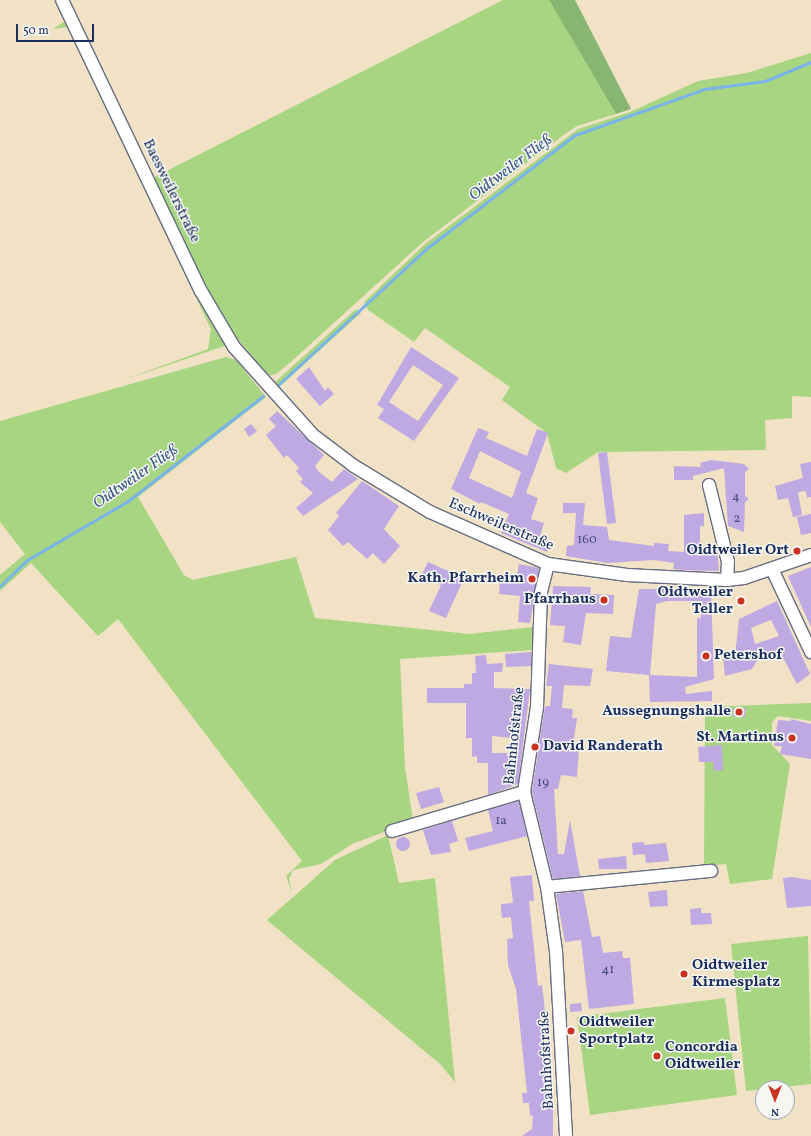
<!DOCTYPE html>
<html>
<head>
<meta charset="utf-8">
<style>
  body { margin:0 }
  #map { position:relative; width:811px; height:1136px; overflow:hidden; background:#f1e1c5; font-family:Vollkorn,serif }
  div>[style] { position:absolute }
  .green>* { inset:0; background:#a8d582 }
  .forest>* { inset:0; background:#86b670 }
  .stream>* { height:3px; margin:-1.5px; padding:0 1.5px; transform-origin:1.5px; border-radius:1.5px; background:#7ab3ea }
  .building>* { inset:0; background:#bfa9e2 }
  .round { border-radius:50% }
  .roads { filter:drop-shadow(1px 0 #666d82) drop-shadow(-1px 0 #666d82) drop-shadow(0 1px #666d82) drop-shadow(0 -1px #666d82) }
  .minor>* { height:12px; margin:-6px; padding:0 6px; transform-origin:6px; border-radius:6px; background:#fff }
  .dots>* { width:11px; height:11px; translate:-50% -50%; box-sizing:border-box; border:2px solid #f6f6f2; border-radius:50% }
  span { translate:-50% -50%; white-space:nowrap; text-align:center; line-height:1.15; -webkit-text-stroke:3px #f6f6f2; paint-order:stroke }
  .number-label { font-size:13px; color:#444e7f }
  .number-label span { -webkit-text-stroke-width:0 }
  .street-label { font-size:15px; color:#1b2f5e }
  .poi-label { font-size:15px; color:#1b2f5e; font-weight:700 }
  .right { translate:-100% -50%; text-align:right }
  .left { translate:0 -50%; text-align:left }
  .water-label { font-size:16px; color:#385788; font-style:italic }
  .north { position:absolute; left:755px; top:1080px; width:40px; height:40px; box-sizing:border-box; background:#f6f6f2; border:1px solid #9ea6b7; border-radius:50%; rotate:180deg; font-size:11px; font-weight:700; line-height:16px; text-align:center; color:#1b2f5e }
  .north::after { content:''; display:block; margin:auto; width:14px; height:18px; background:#c8321e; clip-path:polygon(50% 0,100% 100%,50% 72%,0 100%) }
  .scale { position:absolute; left:16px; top:24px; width:78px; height:18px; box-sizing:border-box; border:2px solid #1b2f5e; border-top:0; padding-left:5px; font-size:12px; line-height:14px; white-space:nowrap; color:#1b2f5e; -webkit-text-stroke:3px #f6f6f2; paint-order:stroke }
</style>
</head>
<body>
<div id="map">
  <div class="green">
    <i style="clip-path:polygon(503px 0,549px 0,616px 114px,577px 126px,565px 134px,423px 242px,293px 360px,276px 374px,268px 376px,228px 327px,203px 286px,151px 179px)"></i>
    <i style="clip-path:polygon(65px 21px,228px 345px,123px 380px,208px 349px,211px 329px,67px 27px,53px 29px,0 64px)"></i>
    <i style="clip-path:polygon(811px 53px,811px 397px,792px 396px,792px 418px,765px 420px,766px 450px,598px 452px,566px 473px,556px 468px,547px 433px,502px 400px,510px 387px,425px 328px,414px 342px,368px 310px,364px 302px,425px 244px,578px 129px,630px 112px,698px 81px,747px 73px)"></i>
    <i style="clip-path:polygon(356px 309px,361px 313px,277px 389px,273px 384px)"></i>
    <i style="clip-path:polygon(226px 357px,236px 360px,266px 397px,138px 497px,184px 575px,193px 580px,296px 557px,315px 618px,470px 634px,533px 627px,532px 650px,400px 659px,405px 767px,413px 821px,352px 844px,321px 864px,293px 870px,289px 879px,292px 893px,286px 876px,302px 861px,118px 619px,98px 636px,31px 563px,0 591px,0 575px,25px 554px,0 522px,0 421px)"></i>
    <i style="clip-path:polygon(811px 703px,811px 721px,778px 716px,772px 722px,772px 745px,790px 764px,772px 879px,730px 884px,726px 864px,704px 866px,705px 707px)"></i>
    <i style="clip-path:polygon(388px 835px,399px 883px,435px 878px,455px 1082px,440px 1064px,267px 920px,335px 860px)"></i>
    <i style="clip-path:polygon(808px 936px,811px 1084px,746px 1091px,731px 944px)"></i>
    <i style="clip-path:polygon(725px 998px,737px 1095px,590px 1115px,577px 1017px)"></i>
  </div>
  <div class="forest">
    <i style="clip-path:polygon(549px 0,575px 0,631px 109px,616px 114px)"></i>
  </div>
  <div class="stream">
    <i style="left:277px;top:386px;width:204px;rotate:-42.6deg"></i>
    <i style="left:427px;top:248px;width:186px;rotate:-37.4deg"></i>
    <i style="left:575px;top:135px;width:137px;rotate:-19.6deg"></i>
    <i style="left:704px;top:89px;width:62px;rotate:-7.5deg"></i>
    <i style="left:765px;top:81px;width:50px;rotate:-22.4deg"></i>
    <i style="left:0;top:586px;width:37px;rotate:-44deg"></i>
    <i style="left:27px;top:560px;width:117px;rotate:-30.3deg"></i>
    <i style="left:128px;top:501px;width:171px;rotate:-37.9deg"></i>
  </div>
  <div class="building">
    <i style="clip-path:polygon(evenodd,411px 347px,459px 378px,414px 441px,378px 418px,384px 409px,377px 405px,411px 347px,413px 365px,443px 385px,418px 421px,389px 402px,413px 365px)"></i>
    <i style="clip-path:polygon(309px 367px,325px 391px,328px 387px,334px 394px,320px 406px,296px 379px)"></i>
    <i style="clip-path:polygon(277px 411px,324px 455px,315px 466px,318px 471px,332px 482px,344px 469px,358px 479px,303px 516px,296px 508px,313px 493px,300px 482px,303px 479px,296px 471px,299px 468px,287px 455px,284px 458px,266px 435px,276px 426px,269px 419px)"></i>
    <i style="clip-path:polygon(251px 424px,257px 431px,249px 437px,244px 429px)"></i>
    <i style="clip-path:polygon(evenodd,478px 428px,489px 432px,486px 438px,527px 456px,537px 429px,548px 433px,526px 493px,538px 498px,531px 519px,544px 523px,540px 536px,548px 538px,547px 552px,501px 533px,509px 514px,481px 502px,480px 504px,451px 489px,478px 428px,480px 451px,521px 472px,512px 498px,469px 478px,480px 451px)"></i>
    <i style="clip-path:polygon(607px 452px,616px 523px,607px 524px,598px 453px)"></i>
    <i style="clip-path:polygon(711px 460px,744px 464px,749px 469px,745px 472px,745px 496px,749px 499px,745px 502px,744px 532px,728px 526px,724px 468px,693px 476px,693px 480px,674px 480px,674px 466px,701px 467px,700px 463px)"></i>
    <i style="clip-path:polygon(811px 462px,811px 497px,807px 498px,806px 491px,798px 492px,802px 515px,793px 517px,788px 498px,778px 500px,775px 486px,803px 478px,800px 464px)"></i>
    <i style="clip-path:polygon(362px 481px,399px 506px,384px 529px,400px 546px,384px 564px,373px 553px,367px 559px,348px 542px,343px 546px,328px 530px,339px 516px,336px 513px)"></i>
    <i style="clip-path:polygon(563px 503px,585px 503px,583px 525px,607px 527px,609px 540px,654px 546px,654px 543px,669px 544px,668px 551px,684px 552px,684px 515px,704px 513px,704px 526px,700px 526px,700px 550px,717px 549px,719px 571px,683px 570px,673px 569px,674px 563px,654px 560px,607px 563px,566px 556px,567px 546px,574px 545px,576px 513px,563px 513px)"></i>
    <i style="clip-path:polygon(811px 514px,811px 533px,801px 535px,797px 517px)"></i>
    <i style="clip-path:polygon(428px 562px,464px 578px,446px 618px,429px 611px,441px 585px,421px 576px)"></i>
    <i style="clip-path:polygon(519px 564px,539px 568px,530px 623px,518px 622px,520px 596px,499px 594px,500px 577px,516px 580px)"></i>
    <i style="clip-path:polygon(811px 567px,811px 627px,788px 576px)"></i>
    <i style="clip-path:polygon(553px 586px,591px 587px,590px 594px,614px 595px,613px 614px,586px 613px,581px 645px,563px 642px,565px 626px,550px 625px)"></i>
    <i style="clip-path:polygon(evenodd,639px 589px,711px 589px,714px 679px,685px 687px,686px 694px,712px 691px,712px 701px,650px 702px,649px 675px,606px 671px,610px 636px,631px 638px,639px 589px,667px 601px,701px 601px,701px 618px,697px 618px,697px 677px,650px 675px,656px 604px,667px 601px)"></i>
    <i style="clip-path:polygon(evenodd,777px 601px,810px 674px,797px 684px,780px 652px,757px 661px,752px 669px,725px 676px,723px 656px,735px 656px,739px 619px,777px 601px,771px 620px,779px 636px,755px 644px,751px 628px,771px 620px)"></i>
    <i style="clip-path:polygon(531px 652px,531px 666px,506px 667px,505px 654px)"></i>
    <i style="clip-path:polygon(evenodd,486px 655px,487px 664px,503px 663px,502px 672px,494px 672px,494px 688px,530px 689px,518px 784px,488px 795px,488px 763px,477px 763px,477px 756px,472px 757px,472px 738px,466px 738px,466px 703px,427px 703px,427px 688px,464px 688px,464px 684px,472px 684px,472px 673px,476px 673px,475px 656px,486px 655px,492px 736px,513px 738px,512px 753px,492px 753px,492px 736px)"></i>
    <i style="clip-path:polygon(549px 664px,593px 669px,590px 686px,564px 685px,562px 708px,573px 709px,572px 718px,577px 718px,573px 745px,579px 746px,577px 777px,561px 775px,558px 789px,554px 789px,558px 854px,564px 854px,570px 820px,580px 876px,553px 879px,532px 792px,545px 706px,550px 706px,552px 686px,546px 686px)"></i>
    <i style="clip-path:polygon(733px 708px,746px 708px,745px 717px,733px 717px)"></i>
    <i style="clip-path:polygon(791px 719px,811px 724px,811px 759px,780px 754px,782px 746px,774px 746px,778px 720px,791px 721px)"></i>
    <i style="clip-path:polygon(722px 745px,723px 770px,714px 771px,713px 762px,699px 762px,698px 747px)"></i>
    <i style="clip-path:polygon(439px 787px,444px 802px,421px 809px,416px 793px)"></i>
    <i style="clip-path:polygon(519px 801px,527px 836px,469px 851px,465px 838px,493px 831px,488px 810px)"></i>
    <i style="clip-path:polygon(452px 821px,458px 841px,449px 844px,451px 852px,431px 855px,423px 830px)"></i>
    <i class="round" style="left:396px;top:837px;width:14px;height:14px"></i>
    <i style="clip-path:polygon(644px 842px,644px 845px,666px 843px,669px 861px,646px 863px,645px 854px,633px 855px,632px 843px)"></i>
    <i style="clip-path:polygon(626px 856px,627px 869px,599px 869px,598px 859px)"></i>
    <i style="clip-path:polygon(532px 875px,534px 901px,529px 901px,538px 986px,542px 985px,545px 1011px,540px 1012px,549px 1097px,553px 1096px,553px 1136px,522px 1136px,532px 1129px,533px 1115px,530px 1116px,529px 1103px,523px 1103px,522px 1093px,527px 1093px,516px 989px,508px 965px,507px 939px,513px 938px,511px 917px,502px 918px,501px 910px,501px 904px,513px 903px,510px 877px)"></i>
    <i style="clip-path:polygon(791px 877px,811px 880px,811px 906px,787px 908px,783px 878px)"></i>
    <i style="clip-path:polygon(667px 890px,668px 906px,650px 907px,648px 892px)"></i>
    <i style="clip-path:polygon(583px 891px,592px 937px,600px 936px,603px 953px,622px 951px,623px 958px,630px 958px,634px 1004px,589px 1009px,581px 940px,565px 942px,556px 894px)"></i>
    <i style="clip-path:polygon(701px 908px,701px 913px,711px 913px,712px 924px,691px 925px,690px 909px)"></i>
    <i style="clip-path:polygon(581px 1003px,582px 1011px,570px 1012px,570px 1004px)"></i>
  </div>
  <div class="roads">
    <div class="minor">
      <i style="left:62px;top:0;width:322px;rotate:64.5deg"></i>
      <i style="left:201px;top:291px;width:65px;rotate:59.5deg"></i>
      <i style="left:234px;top:347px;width:118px;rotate:48.1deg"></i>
      <i style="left:313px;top:435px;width:51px;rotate:37.1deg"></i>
      <i style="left:354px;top:466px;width:89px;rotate:31.2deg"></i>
      <i style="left:430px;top:512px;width:129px;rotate:23.8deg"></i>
      <i style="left:548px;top:564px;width:80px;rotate:7.9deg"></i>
      <i style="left:627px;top:575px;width:100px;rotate:2.9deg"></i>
      <i style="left:727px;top:580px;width:17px;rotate:-7deg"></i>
      <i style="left:744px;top:578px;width:71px;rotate:-18.9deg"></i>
      <i style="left:709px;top:485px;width:79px;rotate:76.1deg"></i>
      <i style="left:728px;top:562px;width:18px;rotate:93deg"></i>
      <i style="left:548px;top:564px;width:30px;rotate:104deg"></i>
      <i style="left:541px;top:593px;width:114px;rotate:92deg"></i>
      <i style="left:537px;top:707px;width:86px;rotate:98.7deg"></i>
      <i style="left:524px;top:792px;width:98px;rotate:76.4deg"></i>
      <i style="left:547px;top:887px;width:65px;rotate:82deg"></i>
      <i style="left:556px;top:951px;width:185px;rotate:86.9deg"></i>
      <i style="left:772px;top:569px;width:92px;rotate:64.8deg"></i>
      <i style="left:392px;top:831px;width:138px;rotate:-16.5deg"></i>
      <i style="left:547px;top:887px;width:165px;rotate:-5.6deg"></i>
    </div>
  </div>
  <div class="dots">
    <i style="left:797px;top:551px;background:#c8321e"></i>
    <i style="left:532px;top:579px;background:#c8321e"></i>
    <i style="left:604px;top:600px;background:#c8321e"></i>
    <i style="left:741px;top:601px;background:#c8321e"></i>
    <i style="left:706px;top:656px;background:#c8321e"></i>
    <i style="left:739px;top:712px;background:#c8321e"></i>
    <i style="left:792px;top:738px;background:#c8321e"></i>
    <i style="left:535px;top:747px;background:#c8321e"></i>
    <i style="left:684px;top:974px;background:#c8321e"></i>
    <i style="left:571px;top:1031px;background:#c8321e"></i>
    <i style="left:657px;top:1056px;background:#c8321e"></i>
  </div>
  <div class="number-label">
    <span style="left:736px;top:497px">4</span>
    <span style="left:737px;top:519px">2</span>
    <span style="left:587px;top:540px">160</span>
    <span style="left:543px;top:783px">19</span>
    <span style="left:501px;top:821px">1a</span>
    <span style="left:608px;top:970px">41</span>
  </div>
  <div class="street-label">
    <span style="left:171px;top:191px;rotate:64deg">Baesweilerstraße</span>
    <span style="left:501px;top:525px;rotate:23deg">Eschweilerstraße</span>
    <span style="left:515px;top:736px;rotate:-84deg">Bahnhofstraße</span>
    <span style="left:547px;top:1060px;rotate:-93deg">Bahnhofstraße</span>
  </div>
  <div class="poi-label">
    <span class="right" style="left:789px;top:551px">Oidtweiler Ort</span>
    <span class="right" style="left:524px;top:579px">Kath. Pfarrheim</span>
    <span class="right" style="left:733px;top:601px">Oidtweiler<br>Teller</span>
    <span class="right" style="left:596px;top:600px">Pfarrhaus</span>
    <span class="left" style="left:714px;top:656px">Petershof</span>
    <span class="right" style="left:731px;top:712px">Aussegnungshalle</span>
    <span class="right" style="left:784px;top:738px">St. Martinus</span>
    <span class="left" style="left:543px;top:747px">David Randerath</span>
    <span class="left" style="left:692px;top:974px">Oidtweiler<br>Kirmesplatz</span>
    <span class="left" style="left:579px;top:1031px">Oidtweiler<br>Sportplatz</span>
    <span class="left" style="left:665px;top:1056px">Concordia<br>Oidtweiler</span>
  </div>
  <div class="water-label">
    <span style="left:511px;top:168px;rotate:-37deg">Oidtweiler Fließ</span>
    <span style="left:136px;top:477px;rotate:-35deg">Oidtweiler Fließ</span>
  </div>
  <div class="north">N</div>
  <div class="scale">50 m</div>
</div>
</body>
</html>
